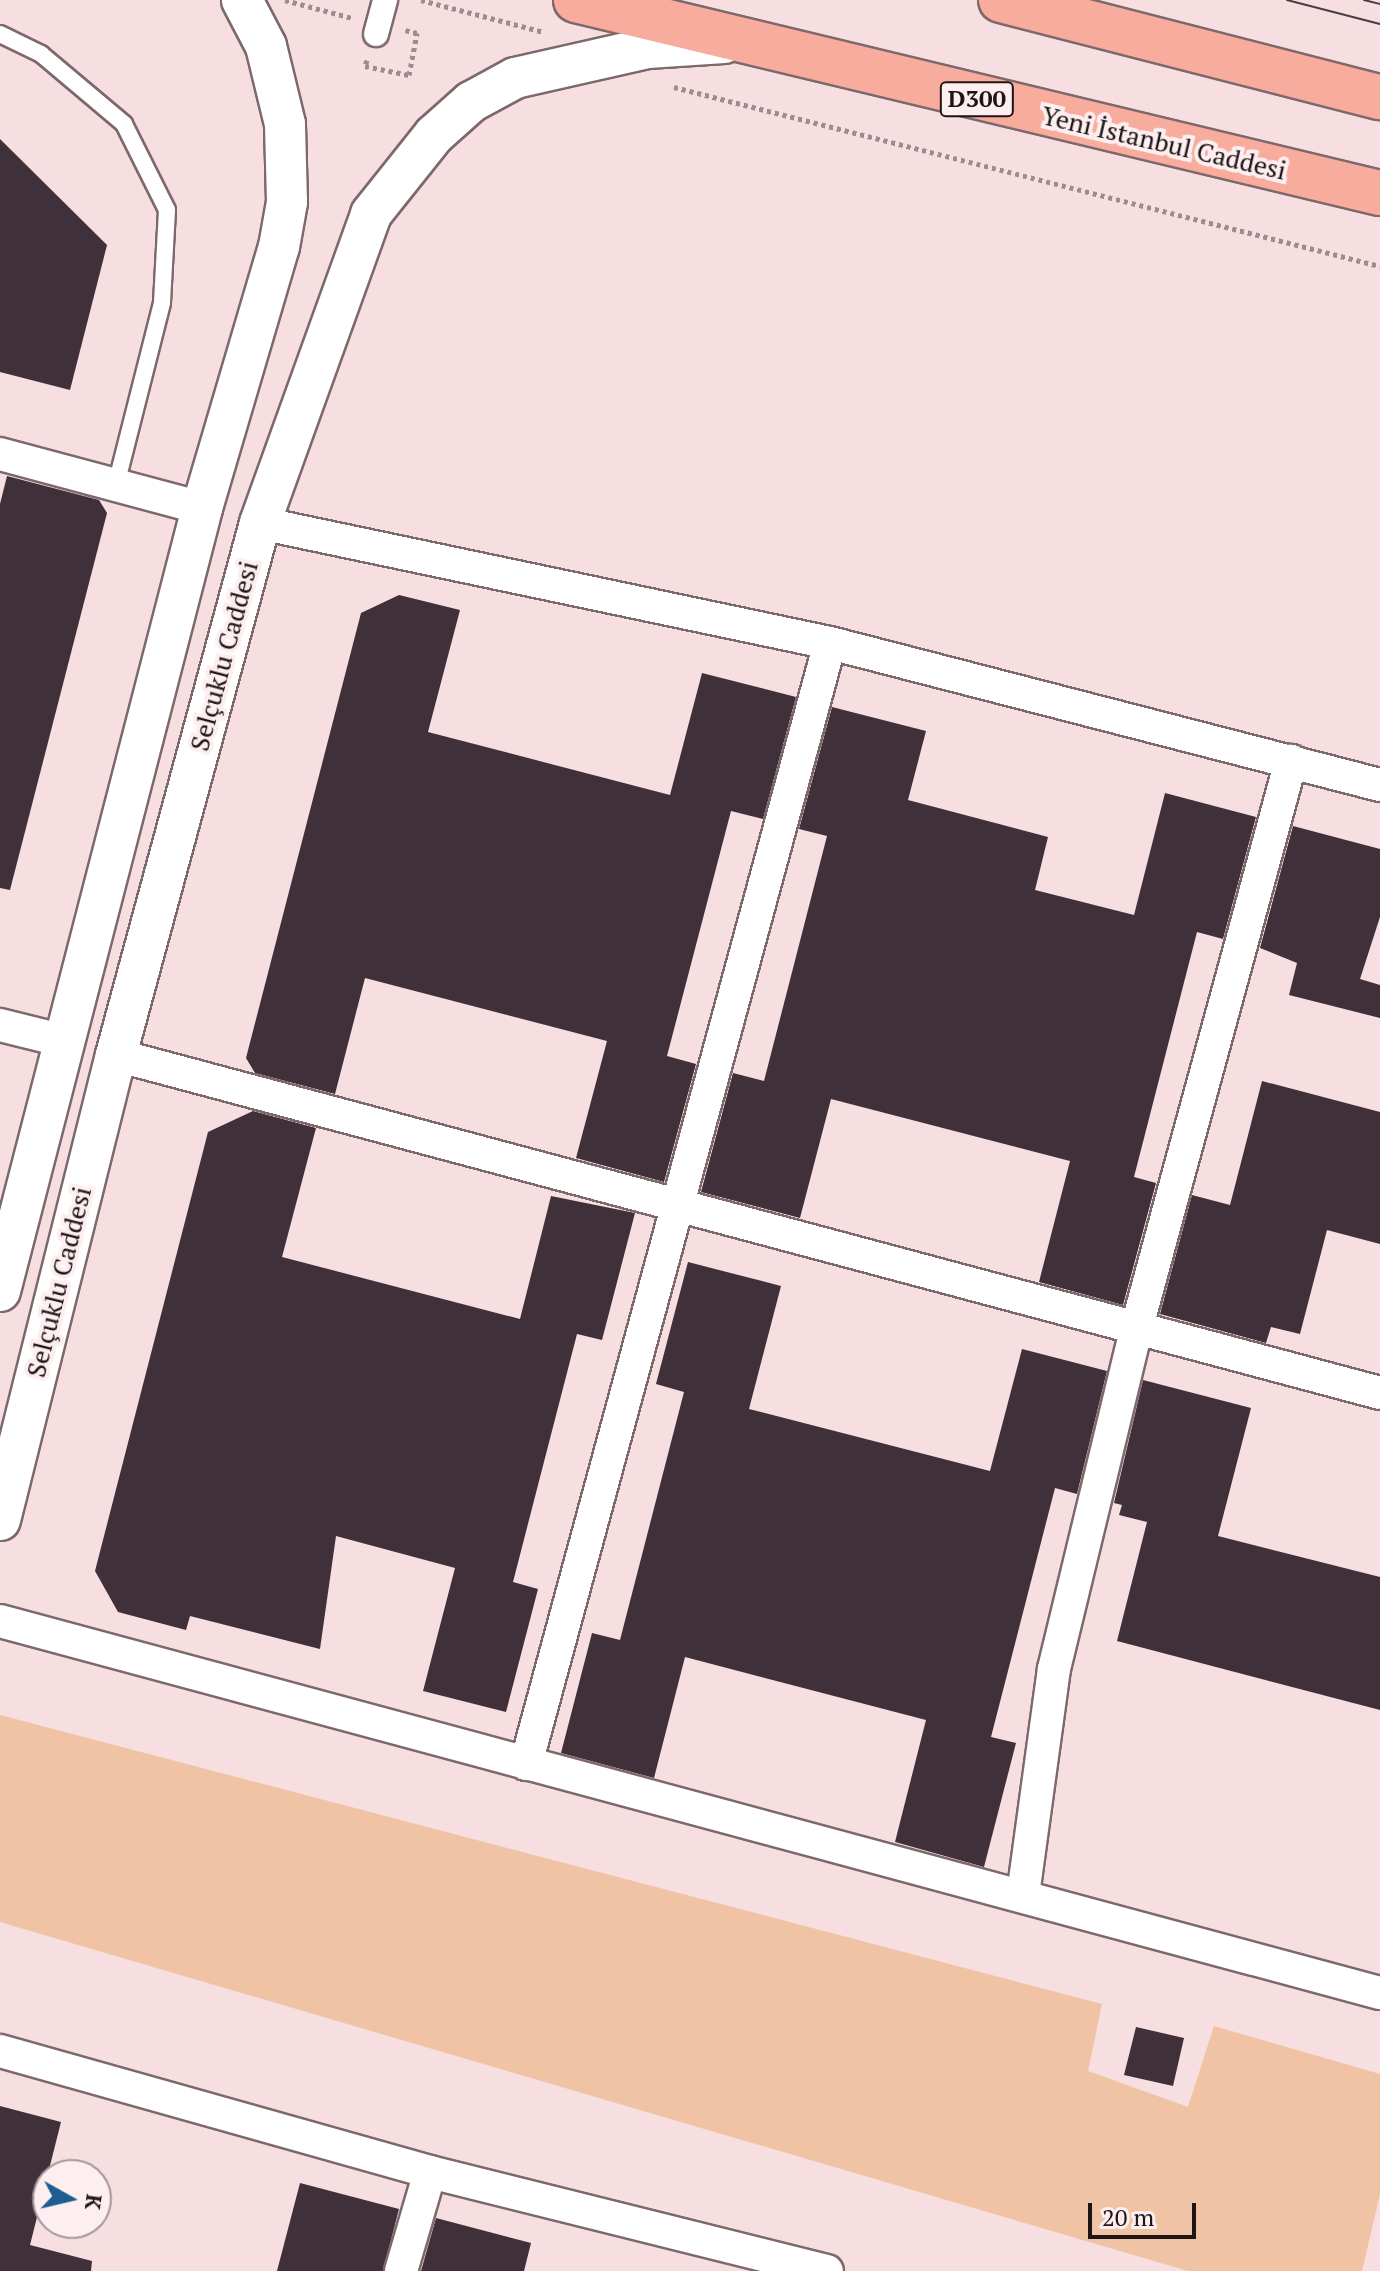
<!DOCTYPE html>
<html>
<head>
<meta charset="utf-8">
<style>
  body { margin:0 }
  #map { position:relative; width:1380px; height:2271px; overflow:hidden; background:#f6dee1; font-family:"PT Serif",serif }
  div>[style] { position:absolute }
  .green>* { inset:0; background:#efc3a4 }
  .building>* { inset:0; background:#403039 }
  .path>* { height:5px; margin-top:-2.5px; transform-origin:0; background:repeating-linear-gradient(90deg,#9d8b8d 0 4px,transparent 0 8px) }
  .roads { filter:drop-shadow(2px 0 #7d686b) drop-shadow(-2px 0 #7d686b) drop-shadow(0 2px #7d686b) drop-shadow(0 -2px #7d686b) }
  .service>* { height:16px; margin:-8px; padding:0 8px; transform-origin:8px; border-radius:8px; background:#fff }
  .pedestrian>* { height:24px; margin:-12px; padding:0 12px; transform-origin:12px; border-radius:12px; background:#fff }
  .minor>* { height:32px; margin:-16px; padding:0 16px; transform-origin:16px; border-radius:16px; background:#fff }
  .tertiary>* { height:40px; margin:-20px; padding:0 20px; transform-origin:20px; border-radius:20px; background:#fff }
  .trunk>* { height:44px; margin:-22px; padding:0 22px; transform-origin:22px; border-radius:22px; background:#f8ac9e }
  .tram>* { height:2px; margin:-1px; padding:0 1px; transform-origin:1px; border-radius:1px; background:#483d3f }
  span { translate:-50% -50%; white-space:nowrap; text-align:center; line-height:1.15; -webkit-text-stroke:8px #fdeef0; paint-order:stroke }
  .shield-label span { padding:2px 6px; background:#fdeef0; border:2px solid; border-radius:6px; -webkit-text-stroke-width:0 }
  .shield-label { font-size:24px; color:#1d1516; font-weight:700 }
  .street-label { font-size:26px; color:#1d1516 }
  .north { position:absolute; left:32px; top:2159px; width:80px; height:80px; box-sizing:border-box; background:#fdeef0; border:2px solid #a39799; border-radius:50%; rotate:98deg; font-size:22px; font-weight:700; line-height:32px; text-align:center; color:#1d1516 }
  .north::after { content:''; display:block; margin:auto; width:28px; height:36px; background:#1e5c92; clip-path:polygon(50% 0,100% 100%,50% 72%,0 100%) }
  .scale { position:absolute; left:1088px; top:2203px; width:108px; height:36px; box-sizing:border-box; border:4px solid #1d1516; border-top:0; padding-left:10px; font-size:24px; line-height:28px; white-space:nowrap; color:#1d1516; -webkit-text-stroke:6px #fdeef0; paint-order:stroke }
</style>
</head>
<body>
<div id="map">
  <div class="green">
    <i style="clip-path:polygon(0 1715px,1102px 2004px,1088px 2071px,1188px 2107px,1214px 2026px,1380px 2074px,1380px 2194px,1362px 2271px,1188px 2271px,0 1922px)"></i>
  </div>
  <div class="building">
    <i style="clip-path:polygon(0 139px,107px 245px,70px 390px,0 372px)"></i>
    <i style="clip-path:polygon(7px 476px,99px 500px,107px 513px,10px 890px,0 888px,0 504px)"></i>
    <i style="clip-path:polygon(399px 595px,460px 610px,428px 732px,670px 795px,702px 673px,796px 697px,763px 819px,731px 811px,667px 1056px,696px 1064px,664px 1182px,576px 1158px,607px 1041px,365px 978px,335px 1094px,255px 1073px,246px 1058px,361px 613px)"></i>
    <i style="clip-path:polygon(832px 707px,926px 731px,908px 800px,1048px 837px,1035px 890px,1134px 915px,1165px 793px,1256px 817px,1223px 939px,1197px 932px,1134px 1177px,1156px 1183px,1123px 1305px,1039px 1282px,1070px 1161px,831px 1099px,800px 1218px,701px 1192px,733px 1073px,764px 1081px,827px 836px,799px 829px)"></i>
    <i style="clip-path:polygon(1293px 826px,1380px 849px,1380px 917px,1360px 979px,1380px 985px,1380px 1018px,1289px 995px,1297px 963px,1260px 948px)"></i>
    <i style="clip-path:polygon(1262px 1081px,1380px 1112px,1380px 1244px,1327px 1230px,1300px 1334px,1271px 1327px,1266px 1343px,1160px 1314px,1192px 1195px,1230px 1205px)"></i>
    <i style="clip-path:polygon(253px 1111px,316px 1128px,282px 1257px,520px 1319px,551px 1196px,635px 1213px,602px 1340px,577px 1334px,513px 1582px,538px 1589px,506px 1712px,423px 1691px,455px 1568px,336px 1536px,320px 1649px,190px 1616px,186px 1630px,118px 1612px,95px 1571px,208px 1132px)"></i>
    <i style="clip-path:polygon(688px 1262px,781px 1286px,749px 1409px,990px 1471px,1022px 1349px,1107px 1371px,1077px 1494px,1055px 1488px,991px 1737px,1016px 1743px,984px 1867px,895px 1842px,926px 1720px,685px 1657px,654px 1778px,561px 1753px,592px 1633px,620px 1640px,684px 1392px,656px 1384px)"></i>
    <i style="clip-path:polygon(1143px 1380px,1251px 1408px,1218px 1536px,1380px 1577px,1380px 1710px,1117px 1641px,1147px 1522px,1119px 1515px,1122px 1505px,1114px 1503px)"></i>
    <i style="clip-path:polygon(1136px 2027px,1184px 2038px,1173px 2086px,1124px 2075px)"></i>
    <i style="clip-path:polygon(0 2106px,61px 2122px,30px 2245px,92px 2261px,91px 2271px,0 2271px)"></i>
    <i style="clip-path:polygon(300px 2183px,399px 2209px,383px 2271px,277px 2271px)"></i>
    <i style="clip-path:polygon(436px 2218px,531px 2243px,524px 2271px,421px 2271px)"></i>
  </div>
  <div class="path">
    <i style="left:285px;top:0;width:69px;rotate:15deg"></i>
    <i style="left:421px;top:0;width:127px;rotate:14.6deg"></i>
    <i style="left:367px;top:60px;width:6px;rotate:108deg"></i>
    <i style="left:365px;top:66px;width:45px;rotate:11.6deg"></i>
    <i style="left:409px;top:75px;width:43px;rotate:-79.2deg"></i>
    <i style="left:417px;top:33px;width:12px;rotate:-166deg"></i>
    <i style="left:674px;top:87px;width:728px;rotate:14.23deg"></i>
  </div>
  <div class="roads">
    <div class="service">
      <i style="left:0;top:34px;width:46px;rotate:26deg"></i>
      <i style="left:41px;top:54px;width:109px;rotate:40.1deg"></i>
      <i style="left:124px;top:124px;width:96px;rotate:63.4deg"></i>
      <i style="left:167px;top:210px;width:93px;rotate:93.1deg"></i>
      <i style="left:162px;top:303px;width:188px;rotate:104.2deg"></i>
    </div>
    <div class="pedestrian">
      <i style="left:376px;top:34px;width:35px;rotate:-75deg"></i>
    </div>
    <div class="minor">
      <i style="left:0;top:454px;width:209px;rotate:15deg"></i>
      <i style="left:260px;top:523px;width:582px;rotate:11.89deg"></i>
      <i style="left:830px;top:643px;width:568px;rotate:14.48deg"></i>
      <i style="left:0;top:1025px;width:66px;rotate:14deg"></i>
      <i style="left:116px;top:1055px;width:1308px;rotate:14.97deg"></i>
      <i style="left:0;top:1621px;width:1429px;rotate:15.09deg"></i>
      <i style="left:526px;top:1764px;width:1161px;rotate:-74.83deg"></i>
      <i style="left:1023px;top:1895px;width:228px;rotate:-82.2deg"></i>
      <i style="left:1054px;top:1669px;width:349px;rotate:-76.4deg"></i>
      <i style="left:1136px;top:1330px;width:590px;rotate:-74.76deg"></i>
      <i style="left:0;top:2051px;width:447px;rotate:15.7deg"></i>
      <i style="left:430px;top:2172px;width:409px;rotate:14deg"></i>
      <i style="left:401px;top:2271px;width:103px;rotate:-73.7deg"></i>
    </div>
    <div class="tertiary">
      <i style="left:0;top:1291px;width:809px;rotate:-75.53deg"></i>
      <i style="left:202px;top:508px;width:272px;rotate:-73.6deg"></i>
      <i style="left:279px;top:247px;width:46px;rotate:-79.9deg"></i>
      <i style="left:287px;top:202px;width:78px;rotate:-91.5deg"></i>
      <i style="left:285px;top:124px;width:80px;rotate:-103.7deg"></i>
      <i style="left:266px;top:46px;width:52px;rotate:-117.6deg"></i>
      <i style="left:0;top:1520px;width:479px;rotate:-76deg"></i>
      <i style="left:116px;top:1055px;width:551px;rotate:-74.85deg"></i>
      <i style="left:260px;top:523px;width:328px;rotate:-70.2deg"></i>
      <i style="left:371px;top:214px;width:101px;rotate:-51.4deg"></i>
      <i style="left:434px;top:135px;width:50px;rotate:-41.7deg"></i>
      <i style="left:471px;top:102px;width:50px;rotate:-28.6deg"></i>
      <i style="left:515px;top:78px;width:136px;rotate:-12.7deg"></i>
      <i style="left:648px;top:48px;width:76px;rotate:-3.8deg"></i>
    </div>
    <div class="trunk">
      <i style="left:576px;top:0;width:827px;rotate:13.5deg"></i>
      <i style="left:1001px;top:0;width:391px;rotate:14.4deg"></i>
    </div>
  </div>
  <div class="tram">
    <i style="left:1287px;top:0;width:96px;rotate:14.5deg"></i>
    <i style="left:1364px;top:0;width:16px;rotate:14deg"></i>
  </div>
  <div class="shield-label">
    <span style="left:977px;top:99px">D300</span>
  </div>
  <div class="street-label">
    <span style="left:1164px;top:143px;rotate:13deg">Yeni İstanbul Caddesi</span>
    <span style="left:224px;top:656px;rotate:-75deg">Selçuklu Caddesi</span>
    <span style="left:59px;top:1282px;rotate:-76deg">Selçuklu Caddesi</span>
  </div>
  <div class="north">K</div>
  <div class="scale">20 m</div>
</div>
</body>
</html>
